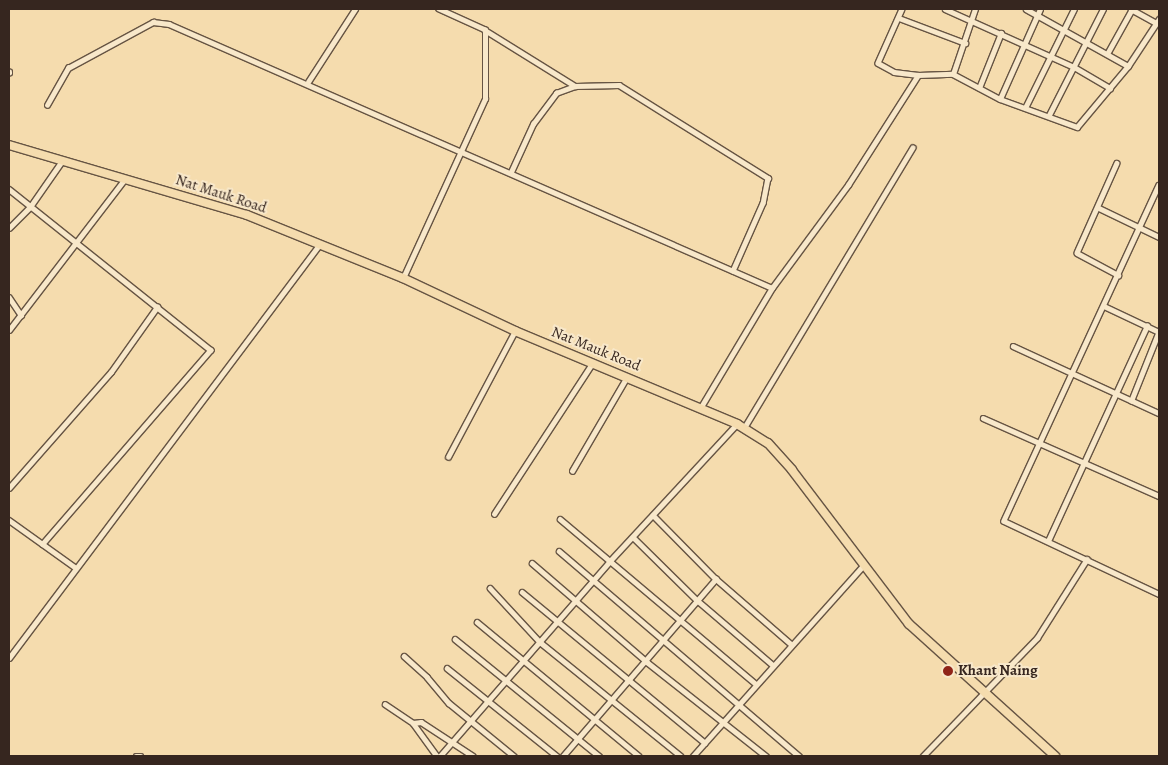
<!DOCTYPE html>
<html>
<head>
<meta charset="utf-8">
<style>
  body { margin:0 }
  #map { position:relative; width:1168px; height:765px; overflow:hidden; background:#f5dcae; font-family:Alegreya,serif }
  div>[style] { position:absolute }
  .roads { filter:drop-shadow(1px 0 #665443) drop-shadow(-1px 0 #665443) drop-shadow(0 1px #665443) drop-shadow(0 -1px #665443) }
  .minor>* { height:4.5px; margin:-2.25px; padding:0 2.25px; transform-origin:2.25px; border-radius:2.25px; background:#f8e8ca }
  .trunk>* { height:8px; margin:-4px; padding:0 4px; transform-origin:4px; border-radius:4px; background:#f5dcae }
  .dots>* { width:14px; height:14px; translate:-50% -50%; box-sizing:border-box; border:2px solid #f8e8ca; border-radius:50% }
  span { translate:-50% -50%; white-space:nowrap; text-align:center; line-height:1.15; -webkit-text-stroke:4px #f8e8ca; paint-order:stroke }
  .street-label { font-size:15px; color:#36261f }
  .poi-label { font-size:15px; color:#36261f; font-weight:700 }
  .left { translate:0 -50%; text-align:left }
  .frame { position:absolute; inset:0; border:10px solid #36261f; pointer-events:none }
</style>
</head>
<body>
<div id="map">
  <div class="roads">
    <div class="minor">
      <i style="left:902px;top:9px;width:59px;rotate:114deg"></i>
      <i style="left:878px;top:63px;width:18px;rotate:29deg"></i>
      <i style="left:894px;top:72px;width:24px;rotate:7deg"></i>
      <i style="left:945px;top:9px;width:141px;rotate:24.2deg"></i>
      <i style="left:1074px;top:67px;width:42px;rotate:30.3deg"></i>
      <i style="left:1026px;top:9px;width:117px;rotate:29.2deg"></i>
      <i style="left:1131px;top:9px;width:29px;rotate:29deg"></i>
      <i style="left:899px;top:18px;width:71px;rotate:20.7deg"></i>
      <i style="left:485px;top:30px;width:106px;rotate:31.9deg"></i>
      <i style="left:1107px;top:54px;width:51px;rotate:-60.9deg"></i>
      <i style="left:9px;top:73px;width:1px;rotate:-90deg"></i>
      <i style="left:953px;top:74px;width:69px;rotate:-71.3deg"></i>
      <i style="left:308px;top:82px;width:87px;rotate:-57.2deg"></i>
      <i style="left:979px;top:88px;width:59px;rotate:-68.2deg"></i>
      <i style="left:1000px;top:99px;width:98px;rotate:-66deg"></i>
      <i style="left:47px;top:105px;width:43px;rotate:-60.4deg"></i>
      <i style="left:68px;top:68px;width:97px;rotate:-28.4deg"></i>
      <i style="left:153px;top:22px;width:16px;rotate:7deg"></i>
      <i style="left:169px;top:24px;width:658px;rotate:23.64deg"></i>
      <i style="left:1025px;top:108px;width:110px;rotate:-63.7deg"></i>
      <i style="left:1049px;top:115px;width:119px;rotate:-63deg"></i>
      <i style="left:1117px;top:163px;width:98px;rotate:114deg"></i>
      <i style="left:1077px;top:253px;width:47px;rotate:28.2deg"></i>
      <i style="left:511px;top:172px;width:53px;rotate:-65.4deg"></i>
      <i style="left:533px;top:124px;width:39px;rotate:-53deg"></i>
      <i style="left:556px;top:93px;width:20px;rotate:-20deg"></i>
      <i style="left:575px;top:86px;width:44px;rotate:-1.3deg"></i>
      <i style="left:619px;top:85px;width:176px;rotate:32deg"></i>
      <i style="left:768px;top:178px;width:25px;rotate:101deg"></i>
      <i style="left:763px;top:203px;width:74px;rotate:113.8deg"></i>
      <i style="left:1159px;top:185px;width:370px;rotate:114.8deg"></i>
      <i style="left:1004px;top:521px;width:171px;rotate:25.2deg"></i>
      <i style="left:9px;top:189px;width:258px;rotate:38.6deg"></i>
      <i style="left:211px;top:350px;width:257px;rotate:130.9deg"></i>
      <i style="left:1099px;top:208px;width:67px;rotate:25.8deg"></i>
      <i style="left:9px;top:228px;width:30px;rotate:-45deg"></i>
      <i style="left:30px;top:207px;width:56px;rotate:-55.2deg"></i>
      <i style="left:403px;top:278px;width:197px;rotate:-65.4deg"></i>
      <i style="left:485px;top:99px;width:69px;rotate:-90deg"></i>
      <i style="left:485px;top:30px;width:51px;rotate:-155.5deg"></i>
      <i style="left:9px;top:297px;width:22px;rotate:56deg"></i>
      <i style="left:1104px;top:306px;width:61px;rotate:25.3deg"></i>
      <i style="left:9px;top:330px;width:190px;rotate:-52.5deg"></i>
      <i style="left:1013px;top:346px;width:161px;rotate:24.7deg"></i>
      <i style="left:1131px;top:401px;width:75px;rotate:-68.2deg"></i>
      <i style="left:701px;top:407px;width:139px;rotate:-59.2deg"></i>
      <i style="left:772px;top:288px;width:128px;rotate:-53.6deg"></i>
      <i style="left:848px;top:185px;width:130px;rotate:-57.5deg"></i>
      <i style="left:918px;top:75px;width:35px;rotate:-2deg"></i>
      <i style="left:953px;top:74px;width:53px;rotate:28deg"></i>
      <i style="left:1000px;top:99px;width:82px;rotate:20deg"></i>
      <i style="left:1077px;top:127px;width:80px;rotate:-50.1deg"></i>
      <i style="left:1128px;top:66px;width:56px;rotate:-56.6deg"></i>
      <i style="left:983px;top:418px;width:193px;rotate:23.9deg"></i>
      <i style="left:744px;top:428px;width:327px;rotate:-59deg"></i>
      <i style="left:448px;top:457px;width:143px;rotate:-62deg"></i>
      <i style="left:572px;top:471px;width:109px;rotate:-59.7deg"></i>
      <i style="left:9px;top:488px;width:154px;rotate:-48.7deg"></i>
      <i style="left:111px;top:372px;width:80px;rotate:-54.7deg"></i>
      <i style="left:494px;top:514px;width:181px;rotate:-56.9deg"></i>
      <i style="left:653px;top:515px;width:90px;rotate:45.5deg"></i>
      <i style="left:716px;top:579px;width:99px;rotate:40.9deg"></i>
      <i style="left:560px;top:519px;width:256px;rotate:40.1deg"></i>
      <i style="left:9px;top:520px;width:82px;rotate:35.6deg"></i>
      <i style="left:633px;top:537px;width:91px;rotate:44.6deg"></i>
      <i style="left:698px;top:601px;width:99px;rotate:40.5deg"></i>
      <i style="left:1048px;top:541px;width:237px;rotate:-65.3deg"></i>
      <i style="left:559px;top:551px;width:316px;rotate:40.5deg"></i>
      <i style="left:532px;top:563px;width:152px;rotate:40.7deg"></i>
      <i style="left:647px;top:662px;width:152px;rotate:38.3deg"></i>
      <i style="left:490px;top:588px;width:74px;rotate:47.2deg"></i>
      <i style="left:540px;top:642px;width:181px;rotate:39deg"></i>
      <i style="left:522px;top:592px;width:237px;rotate:39.5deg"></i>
      <i style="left:477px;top:622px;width:210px;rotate:39.6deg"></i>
      <i style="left:455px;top:639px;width:186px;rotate:39.1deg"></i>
      <i style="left:404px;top:656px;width:31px;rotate:42deg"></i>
      <i style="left:427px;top:677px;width:34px;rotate:50deg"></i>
      <i style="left:449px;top:703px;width:84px;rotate:39.2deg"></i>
      <i style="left:9px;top:658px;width:518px;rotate:-53.09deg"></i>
      <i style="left:447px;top:668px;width:141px;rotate:38.7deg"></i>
      <i style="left:385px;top:704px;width:34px;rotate:34deg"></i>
      <i style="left:413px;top:723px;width:41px;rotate:54deg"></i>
      <i style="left:413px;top:723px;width:8px;rotate:-7deg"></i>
      <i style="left:421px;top:722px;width:62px;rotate:33.2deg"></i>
      <i style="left:136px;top:756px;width:5px"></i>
      <i style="left:440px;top:756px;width:257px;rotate:-48.9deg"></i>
      <i style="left:609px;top:562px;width:188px;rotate:-47.2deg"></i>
      <i style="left:563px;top:756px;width:234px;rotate:-49.2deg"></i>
      <i style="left:693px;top:756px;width:255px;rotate:-48.2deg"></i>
      <i style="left:923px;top:756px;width:164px;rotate:-46deg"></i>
      <i style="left:1037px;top:638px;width:93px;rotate:-57.7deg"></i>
    </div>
    <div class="trunk">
      <i style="left:9px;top:145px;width:248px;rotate:16.4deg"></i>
      <i style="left:247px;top:215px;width:168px;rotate:22deg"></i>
      <i style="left:403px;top:278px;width:124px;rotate:25.3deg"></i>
      <i style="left:515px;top:331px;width:241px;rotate:22.7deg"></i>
      <i style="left:737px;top:424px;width:36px;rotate:32deg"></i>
      <i style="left:768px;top:443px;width:36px;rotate:48deg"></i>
      <i style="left:792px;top:470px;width:193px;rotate:52.8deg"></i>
      <i style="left:909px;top:624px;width:197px;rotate:42.1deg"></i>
    </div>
  </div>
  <div class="dots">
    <i style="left:948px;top:671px;background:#8f2418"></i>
  </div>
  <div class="street-label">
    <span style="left:221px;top:194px;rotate:18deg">Nat Mauk Road</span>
    <span style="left:596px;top:349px;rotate:22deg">Nat Mauk Road</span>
  </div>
  <div class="poi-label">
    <span class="left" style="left:958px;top:671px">Khant Naing</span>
  </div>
  <div class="frame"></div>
</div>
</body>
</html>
